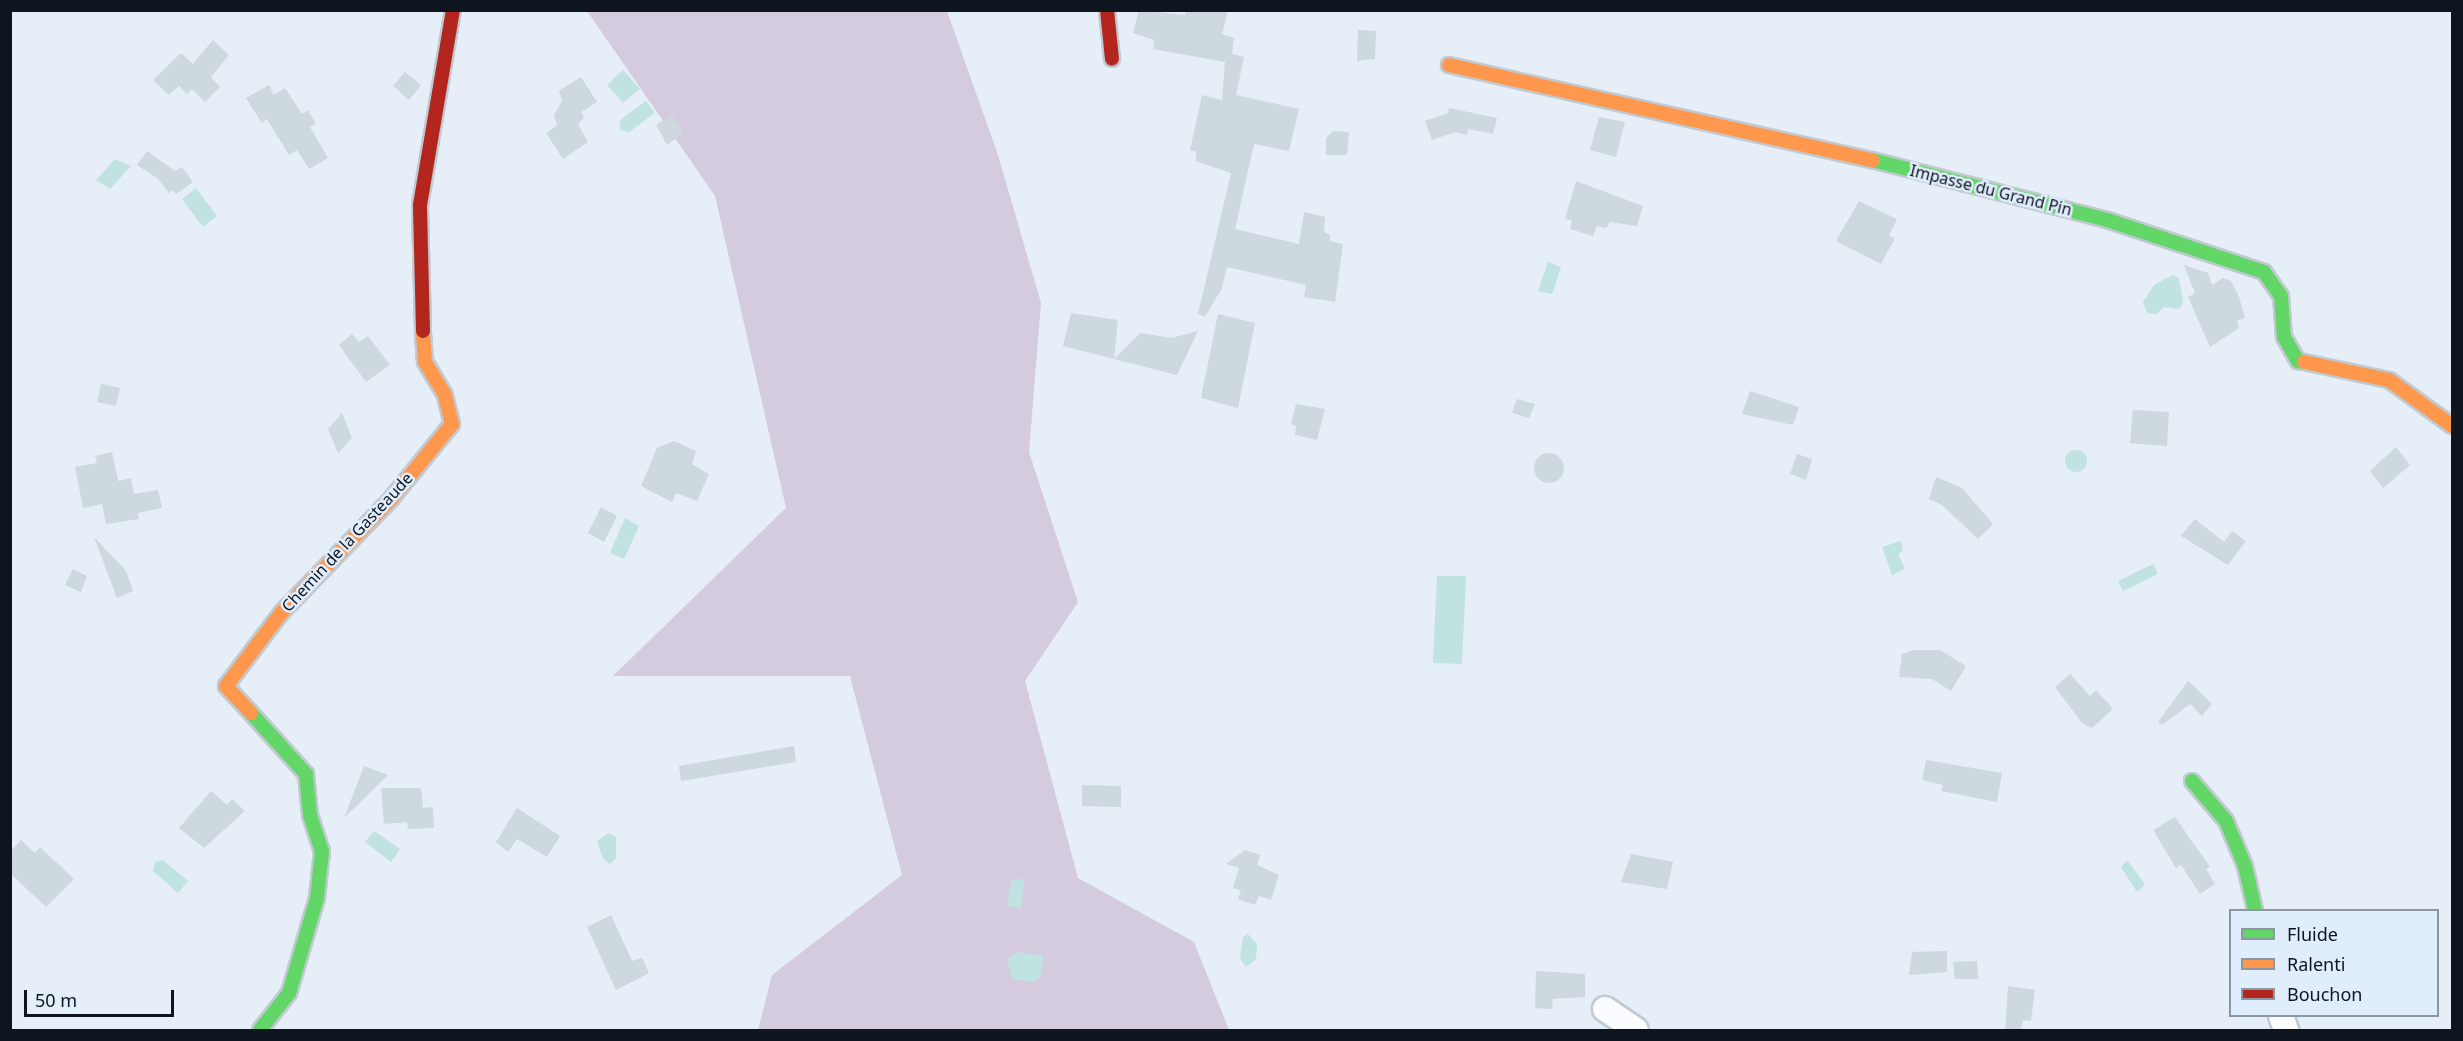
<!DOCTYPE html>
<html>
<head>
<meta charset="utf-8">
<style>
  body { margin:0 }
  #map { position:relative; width:2463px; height:1041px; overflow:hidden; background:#e6eef7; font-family:"Noto Sans",sans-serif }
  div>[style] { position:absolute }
  .forest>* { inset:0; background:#d4cbdf }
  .water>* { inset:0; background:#c0e2e1 }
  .round { border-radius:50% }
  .building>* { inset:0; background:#cdd8df }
  .roads { filter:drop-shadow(2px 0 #c1c9d1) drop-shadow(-2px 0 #c1c9d1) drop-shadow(0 2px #c1c9d1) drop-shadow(0 -2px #c1c9d1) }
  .street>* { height:24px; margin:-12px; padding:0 12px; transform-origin:12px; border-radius:12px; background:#fbfcfe }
  .fast>* { height:14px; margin:-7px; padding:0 7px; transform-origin:7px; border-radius:7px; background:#63d668 }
  .slow>* { height:14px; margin:-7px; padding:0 7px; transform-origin:7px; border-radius:7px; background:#ff974d }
  .jam>* { height:14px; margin:-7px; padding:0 7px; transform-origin:7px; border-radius:7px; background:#b3261e }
  span { translate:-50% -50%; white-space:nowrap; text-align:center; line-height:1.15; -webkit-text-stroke:5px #e0edfd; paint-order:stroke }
  .street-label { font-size:16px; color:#0e151e }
  .frame { position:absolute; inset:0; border:12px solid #0e151e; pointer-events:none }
  .legend { position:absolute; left:2229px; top:909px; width:210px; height:108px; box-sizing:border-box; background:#e0edfd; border:2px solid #8c97a4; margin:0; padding:8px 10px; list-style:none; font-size:18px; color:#0e151e }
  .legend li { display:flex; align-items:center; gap:12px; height:30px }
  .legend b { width:30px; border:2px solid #8c97a4 }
  .scale { position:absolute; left:24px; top:990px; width:150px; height:27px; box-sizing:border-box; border:3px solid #0e151e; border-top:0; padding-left:8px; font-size:18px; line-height:21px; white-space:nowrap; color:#0e151e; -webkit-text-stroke:4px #e0edfd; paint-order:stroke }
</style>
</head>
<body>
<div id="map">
  <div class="forest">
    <i style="clip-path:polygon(587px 11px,947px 11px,998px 155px,1041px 303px,1029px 452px,1078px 602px,1025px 681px,1078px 878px,1194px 942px,1229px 1030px,758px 1030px,772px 975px,902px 875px,850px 676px,613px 676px,786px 508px,715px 196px)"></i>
  </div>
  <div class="water">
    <i style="clip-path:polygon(623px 70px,640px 89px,623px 103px,607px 85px)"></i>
    <i style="clip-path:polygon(646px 101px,655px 113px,629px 132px,620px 130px,620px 120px)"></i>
    <i style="clip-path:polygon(115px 159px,131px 166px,110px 189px,96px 180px)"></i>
    <i style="clip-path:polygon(196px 188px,217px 216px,203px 227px,182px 199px)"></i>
    <i style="clip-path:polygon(1548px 262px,1561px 267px,1552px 294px,1538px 291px)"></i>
    <i style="clip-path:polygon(2173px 275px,2179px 278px,2183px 303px,2179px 309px,2164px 307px,2157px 314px,2147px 313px,2143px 302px,2154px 285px)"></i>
    <i class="round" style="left:2065px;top:450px;width:22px;height:22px"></i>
    <i style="clip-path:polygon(625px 518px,639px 526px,624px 559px,610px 553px)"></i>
    <i style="clip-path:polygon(1901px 541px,1903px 551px,1898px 554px,1905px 569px,1892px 575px,1882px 547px)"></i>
    <i style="clip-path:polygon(2153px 564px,2158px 574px,2123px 591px,2118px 581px)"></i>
    <i style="clip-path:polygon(1437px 576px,1466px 576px,1462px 664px,1433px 663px)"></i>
    <i style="clip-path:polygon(374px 831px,400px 849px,391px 862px,365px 842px)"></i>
    <i style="clip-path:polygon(609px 833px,616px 837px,616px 858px,610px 864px,603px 859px,597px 841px)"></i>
    <i style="clip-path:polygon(163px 860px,188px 881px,178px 893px,153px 871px,155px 862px)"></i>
    <i style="clip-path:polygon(2127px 860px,2145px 884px,2137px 892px,2121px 867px)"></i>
    <i style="clip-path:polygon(1012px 879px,1024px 880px,1021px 909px,1007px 906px)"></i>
    <i style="clip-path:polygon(1248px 934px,1257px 944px,1256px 959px,1246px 967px,1240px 959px,1243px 937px)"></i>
    <i style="clip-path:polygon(1017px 952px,1043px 956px,1042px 973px,1035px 982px,1012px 979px,1007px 960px)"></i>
  </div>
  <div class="building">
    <i style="clip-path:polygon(1139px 10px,1185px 15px,1186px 10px,1228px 10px,1222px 34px,1234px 38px,1232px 54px,1244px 57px,1236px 95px,1299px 109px,1289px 151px,1254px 144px,1235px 229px,1299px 244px,1304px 212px,1325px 217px,1324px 232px,1330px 235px,1330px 241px,1343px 244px,1335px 302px,1304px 297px,1306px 285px,1227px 267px,1222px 288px,1205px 317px,1198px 314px,1231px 173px,1196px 161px,1196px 152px,1190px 150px,1202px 95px,1222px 100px,1225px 62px,1153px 49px,1154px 40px,1133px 33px)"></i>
    <i style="clip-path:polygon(1358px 30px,1376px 31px,1375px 59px,1357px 61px)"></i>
    <i style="clip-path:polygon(213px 40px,229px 55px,211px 77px,220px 87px,205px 102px,192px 89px,187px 94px,179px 86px,169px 95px,153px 80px,181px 53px,193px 64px)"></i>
    <i style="clip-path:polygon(405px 72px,421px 85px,409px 100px,393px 86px)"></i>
    <i style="clip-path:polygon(581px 77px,597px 102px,581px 112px,584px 118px,578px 124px,588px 142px,563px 159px,546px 133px,557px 125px,554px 116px,562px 100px,559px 91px)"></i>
    <i style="clip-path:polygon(269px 85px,274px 95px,285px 88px,302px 114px,308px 110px,316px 124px,310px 127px,328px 158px,309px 169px,297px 150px,289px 155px,267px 119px,262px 123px,246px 98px)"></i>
    <i style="clip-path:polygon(1449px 108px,1497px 118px,1493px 134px,1468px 129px,1467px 135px,1455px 132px,1432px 140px,1425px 121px,1448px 113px)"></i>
    <i style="clip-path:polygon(672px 115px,684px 133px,667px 145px,656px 125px)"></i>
    <i style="clip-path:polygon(1599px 117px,1625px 122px,1616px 157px,1590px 150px)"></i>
    <i style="clip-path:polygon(1333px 131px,1349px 132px,1347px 155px,1326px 155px,1326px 138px)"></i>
    <i style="clip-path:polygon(147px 151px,175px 171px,182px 167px,193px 182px,176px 194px,173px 190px,169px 193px,158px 179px,137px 165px)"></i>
    <i style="clip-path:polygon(1576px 181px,1643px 206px,1637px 226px,1610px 222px,1606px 228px,1597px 226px,1593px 236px,1570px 229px,1572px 220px,1565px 219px)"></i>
    <i style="clip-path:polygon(1859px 201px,1897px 219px,1889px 236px,1895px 238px,1881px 264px,1836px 241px)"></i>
    <i style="clip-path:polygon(2184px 265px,2208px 273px,2212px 285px,2223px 278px,2231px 281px,2239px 297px,2245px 318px,2237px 321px,2239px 328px,2210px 347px,2188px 297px,2195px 293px)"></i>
    <i style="clip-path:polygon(1071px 313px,1118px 320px,1114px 359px,1140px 333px,1172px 338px,1198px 331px,1177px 375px,1063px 346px)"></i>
    <i style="clip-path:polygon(1218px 314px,1255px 323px,1238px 408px,1201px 398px)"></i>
    <i style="clip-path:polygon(352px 334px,359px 342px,368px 336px,390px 365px,366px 382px,339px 345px)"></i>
    <i style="clip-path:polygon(101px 384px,120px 388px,116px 406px,97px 402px)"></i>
    <i style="clip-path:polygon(1750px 391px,1799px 407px,1793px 425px,1742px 414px)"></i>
    <i style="clip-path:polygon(1517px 399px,1535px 404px,1529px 418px,1512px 413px)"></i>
    <i style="clip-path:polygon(1296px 404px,1325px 409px,1317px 440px,1295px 435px,1296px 426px,1291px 424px)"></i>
    <i style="clip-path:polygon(2133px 410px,2169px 412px,2167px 446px,2130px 443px)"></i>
    <i style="clip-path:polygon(342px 413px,352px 438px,338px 453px,328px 429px)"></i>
    <i style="clip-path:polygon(674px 441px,696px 451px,692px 464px,709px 474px,697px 501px,676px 493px,672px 502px,641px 486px,657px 448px)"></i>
    <i style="clip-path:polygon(2396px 447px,2410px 465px,2383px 488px,2370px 471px)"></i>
    <i style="clip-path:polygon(112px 452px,118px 481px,131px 478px,134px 494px,158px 490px,162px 508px,138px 513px,139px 519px,106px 524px,102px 504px,83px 508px,75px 467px,97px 463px,95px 456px)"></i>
    <i class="round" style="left:1534px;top:453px;width:30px;height:30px"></i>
    <i style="clip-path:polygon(1797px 454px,1812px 459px,1806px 480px,1790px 474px)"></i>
    <i style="clip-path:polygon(1936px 477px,1962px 488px,1993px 524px,1978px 539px,1942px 505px,1929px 499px)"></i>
    <i style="clip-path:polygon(601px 507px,617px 516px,604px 542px,588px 533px)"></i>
    <i style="clip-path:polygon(2195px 519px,2224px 542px,2232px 531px,2246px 541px,2228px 565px,2181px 536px)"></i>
    <i style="clip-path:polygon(94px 537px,126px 571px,133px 591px,117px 598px)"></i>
    <i style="clip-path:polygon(73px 569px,87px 576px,81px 592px,65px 585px)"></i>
    <i style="clip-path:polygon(1913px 650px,1940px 650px,1966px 666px,1951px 691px,1932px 679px,1899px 677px,1902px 654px)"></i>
    <i style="clip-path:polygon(2070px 674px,2090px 696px,2096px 690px,2113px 709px,2092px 728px,2082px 723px,2055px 687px)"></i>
    <i style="clip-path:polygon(2188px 681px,2212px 704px,2202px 716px,2190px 704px,2162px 725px,2158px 722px)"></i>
    <i style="clip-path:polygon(794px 746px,796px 762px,681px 781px,679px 766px)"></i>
    <i style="clip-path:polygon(1926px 760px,2002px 773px,1997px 802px,1941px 791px,1943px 785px,1922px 780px)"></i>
    <i style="clip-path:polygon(364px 766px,388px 775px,344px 818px)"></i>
    <i style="clip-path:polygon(1082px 785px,1121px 786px,1121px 807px,1082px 806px)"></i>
    <i style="clip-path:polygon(381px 788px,421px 788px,423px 808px,433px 807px,434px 828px,408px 829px,407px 822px,384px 824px)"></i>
    <i style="clip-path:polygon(211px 791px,227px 805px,232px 799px,245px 811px,204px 848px,179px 828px)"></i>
    <i style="clip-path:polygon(517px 808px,560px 836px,547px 857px,517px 839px,508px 852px,496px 842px)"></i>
    <i style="clip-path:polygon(2175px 817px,2210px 867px,2206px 869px,2215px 884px,2200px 894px,2181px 865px,2176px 868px,2153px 830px)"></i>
    <i style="clip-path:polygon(21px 840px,35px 853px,40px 847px,74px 879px,46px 907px,10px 873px,10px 852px)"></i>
    <i style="clip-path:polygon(1245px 850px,1260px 855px,1257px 865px,1279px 875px,1271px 900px,1259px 896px,1255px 905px,1238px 899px,1241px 890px,1233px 888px,1239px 868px,1226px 864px)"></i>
    <i style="clip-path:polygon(1631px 854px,1673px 862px,1667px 889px,1621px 882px)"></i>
    <i style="clip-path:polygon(611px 915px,632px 961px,642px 958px,649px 973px,616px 990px,587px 927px)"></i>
    <i style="clip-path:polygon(1947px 951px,1947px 972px,1909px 975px,1912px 952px)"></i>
    <i style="clip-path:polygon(1977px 961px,1978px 979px,1955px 979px,1953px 962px)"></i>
    <i style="clip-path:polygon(1536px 971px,1585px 974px,1585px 997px,1553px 999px,1552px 1009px,1535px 1008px)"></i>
    <i style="clip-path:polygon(2008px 986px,2035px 990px,2031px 1021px,2023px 1020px,2021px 1030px,2005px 1030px)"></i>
  </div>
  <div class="roads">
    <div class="street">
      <i style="left:1605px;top:1009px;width:37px;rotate:34deg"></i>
      <i style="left:2281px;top:1016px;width:15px;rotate:70deg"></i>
    </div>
    <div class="fast">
      <i style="left:1872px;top:160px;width:243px;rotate:14.3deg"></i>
      <i style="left:2107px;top:220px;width:165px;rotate:18.3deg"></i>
      <i style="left:2264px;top:272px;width:29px;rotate:55deg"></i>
      <i style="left:2281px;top:296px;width:41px;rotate:85.8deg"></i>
      <i style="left:2284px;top:337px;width:28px;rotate:60deg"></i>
      <i style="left:2298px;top:361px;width:6px;rotate:9deg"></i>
      <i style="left:251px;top:713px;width:82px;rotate:48deg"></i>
      <i style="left:306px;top:774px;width:41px;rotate:84.4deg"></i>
      <i style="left:310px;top:815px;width:38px;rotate:72deg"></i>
      <i style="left:322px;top:851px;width:47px;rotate:96.1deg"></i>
      <i style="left:317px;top:898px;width:99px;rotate:106.4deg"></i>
      <i style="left:289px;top:993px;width:47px;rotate:128.1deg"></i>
      <i style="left:2192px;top:781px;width:52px;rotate:49.6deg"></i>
      <i style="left:2226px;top:821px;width:49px;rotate:67.1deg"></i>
      <i style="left:2245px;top:866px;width:45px;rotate:77.2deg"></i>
    </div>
    <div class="slow">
      <i style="left:1449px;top:65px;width:434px;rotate:12.7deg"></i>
      <i style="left:2304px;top:362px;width:87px;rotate:12deg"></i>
      <i style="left:2389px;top:380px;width:78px;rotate:36.1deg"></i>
      <i style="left:251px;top:713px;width:37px;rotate:-133deg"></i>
      <i style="left:226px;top:686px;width:93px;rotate:-52.9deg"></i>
      <i style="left:282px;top:612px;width:157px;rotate:-46deg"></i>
      <i style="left:391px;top:499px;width:97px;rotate:-50.9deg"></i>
      <i style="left:452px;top:424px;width:30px;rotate:-104deg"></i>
      <i style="left:445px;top:395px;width:39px;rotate:-121deg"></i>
      <i style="left:425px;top:362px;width:31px;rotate:-94deg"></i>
    </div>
    <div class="jam">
      <i style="left:1107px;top:10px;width:49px;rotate:84.2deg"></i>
      <i style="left:423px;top:331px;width:126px;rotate:-91.4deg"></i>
      <i style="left:420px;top:205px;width:198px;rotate:-80.4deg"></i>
    </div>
  </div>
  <div class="street-label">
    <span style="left:1991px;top:190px;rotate:14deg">Impasse du Grand Pin</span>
    <span style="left:347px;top:542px;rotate:-47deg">Chemin de la Gasteaude</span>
  </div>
  <div class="frame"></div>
  <ul class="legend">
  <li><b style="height:8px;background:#63d668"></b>Fluide</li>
  <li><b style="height:8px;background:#ff974d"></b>Ralenti</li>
  <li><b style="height:8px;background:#b3261e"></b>Bouchon</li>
  </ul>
  <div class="scale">50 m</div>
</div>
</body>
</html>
